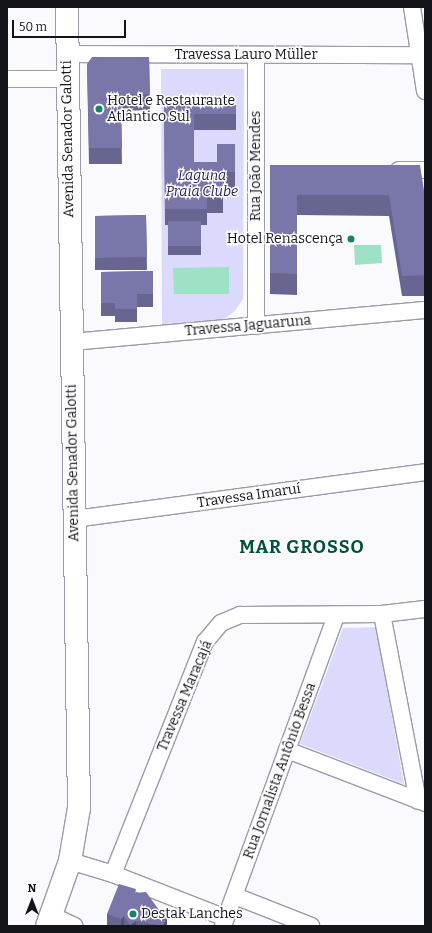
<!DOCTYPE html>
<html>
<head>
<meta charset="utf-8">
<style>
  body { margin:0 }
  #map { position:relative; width:432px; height:933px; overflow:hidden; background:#f9f9fe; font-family:Bitter,serif }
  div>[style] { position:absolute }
  .green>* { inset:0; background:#dbdafc }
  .water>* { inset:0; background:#9ee2c6 }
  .roads { filter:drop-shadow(1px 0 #9b9aae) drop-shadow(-1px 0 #9b9aae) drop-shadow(0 1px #9b9aae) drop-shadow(0 -1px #9b9aae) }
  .street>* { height:16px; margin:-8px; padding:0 8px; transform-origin:8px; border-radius:8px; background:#fff }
  .secondary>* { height:22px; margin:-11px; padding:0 11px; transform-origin:11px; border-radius:11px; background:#fff }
  .wall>* { inset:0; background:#686591 }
  .shaded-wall>* { inset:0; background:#555376 }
  .building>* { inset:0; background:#7976a9 }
  .dots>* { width:11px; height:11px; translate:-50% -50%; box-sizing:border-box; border:2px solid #fff; border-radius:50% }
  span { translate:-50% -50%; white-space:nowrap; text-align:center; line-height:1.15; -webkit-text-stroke:3px #fff; paint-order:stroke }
  .street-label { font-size:14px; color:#14141b }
  .poi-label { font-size:14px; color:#14141b }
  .left { translate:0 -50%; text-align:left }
  .right { translate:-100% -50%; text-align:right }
  .park-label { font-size:14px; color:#2d2161; font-style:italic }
  .district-label { font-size:18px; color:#00523c; font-weight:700; letter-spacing:1px }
  .frame { position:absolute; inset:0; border:8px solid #14141b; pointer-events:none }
  .north { position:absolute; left:12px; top:881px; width:40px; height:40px; -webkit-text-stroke:3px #fff; paint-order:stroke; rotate:0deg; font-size:11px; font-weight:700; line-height:16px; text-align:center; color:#14141b }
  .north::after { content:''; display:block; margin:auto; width:14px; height:18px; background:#14141b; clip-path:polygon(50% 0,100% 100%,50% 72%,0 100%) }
  .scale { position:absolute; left:12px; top:20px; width:114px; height:18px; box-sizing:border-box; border:2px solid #14141b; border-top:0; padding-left:5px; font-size:12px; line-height:14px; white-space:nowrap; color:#14141b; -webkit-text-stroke:3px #fff; paint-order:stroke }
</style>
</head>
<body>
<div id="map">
  <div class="green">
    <i style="clip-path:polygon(161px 69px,244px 69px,243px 299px,235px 311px,223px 320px,162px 326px)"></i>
    <i style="clip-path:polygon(376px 627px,404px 784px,300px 744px,343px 628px)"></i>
  </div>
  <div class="water">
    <i style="clip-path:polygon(354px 245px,381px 245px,382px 263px,355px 265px)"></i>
    <i style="clip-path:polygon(229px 267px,229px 294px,174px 294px,173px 268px)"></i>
  </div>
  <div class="roads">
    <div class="street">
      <i style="left:412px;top:7px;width:85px;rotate:81.2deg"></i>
      <i style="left:67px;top:54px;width:358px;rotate:0.2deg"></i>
      <i style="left:256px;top:55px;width:271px;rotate:90deg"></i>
      <i style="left:7px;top:79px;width:61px"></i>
      <i style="left:399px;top:170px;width:26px"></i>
      <i style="left:72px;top:342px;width:354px;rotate:-5.2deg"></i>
      <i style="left:74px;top:519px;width:354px;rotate:-7.6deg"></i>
      <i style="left:382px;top:614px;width:190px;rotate:79.1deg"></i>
      <i style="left:287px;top:750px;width:148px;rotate:21deg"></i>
      <i style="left:70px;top:861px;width:45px;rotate:16.8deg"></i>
      <i style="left:113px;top:874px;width:121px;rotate:21.3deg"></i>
      <i style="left:113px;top:874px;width:250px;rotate:-68.4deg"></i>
      <i style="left:205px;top:642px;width:25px;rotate:-50deg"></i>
      <i style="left:221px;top:623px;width:21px;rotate:-23deg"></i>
      <i style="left:240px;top:615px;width:142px;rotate:-0.4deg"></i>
      <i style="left:382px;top:614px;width:43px;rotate:-6.6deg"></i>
      <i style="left:235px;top:896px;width:82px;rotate:21.5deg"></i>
      <i style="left:51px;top:915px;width:26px;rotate:25deg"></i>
      <i style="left:223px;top:926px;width:331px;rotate:-70deg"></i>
    </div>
    <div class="secondary">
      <i style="left:47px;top:926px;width:69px;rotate:-70.5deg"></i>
      <i style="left:70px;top:861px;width:54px;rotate:-80.4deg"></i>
      <i style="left:79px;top:808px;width:801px;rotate:-90.86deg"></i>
    </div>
  </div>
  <div class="wall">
    <i style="clip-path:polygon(149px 57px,150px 110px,121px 111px,122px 164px,89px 164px,87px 64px)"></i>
    <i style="clip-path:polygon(236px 101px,236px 130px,194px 130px,194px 162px,217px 162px,235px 144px,235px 188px,223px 188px,223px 213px,207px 213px,207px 225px,201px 225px,201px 255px,168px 255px,168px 225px,165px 225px,164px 102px)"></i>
    <i style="clip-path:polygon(270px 165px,425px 197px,425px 296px,402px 296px,389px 216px,297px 215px,297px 295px,270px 294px)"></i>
    <i style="clip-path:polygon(146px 215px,147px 270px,95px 270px,95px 216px)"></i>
    <i style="clip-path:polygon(153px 271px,153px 307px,137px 307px,137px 322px,115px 322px,115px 316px,101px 316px,101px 272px)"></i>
    <i style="clip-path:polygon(136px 893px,167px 926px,107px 926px,107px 914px)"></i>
  </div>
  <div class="shaded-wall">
    <i style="clip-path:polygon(167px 914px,167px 926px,163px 926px)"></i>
    <i style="clip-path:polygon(124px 916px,124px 926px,121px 926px,121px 919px)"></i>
    <i style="clip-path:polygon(136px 921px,136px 926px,130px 926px,130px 925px)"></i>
  </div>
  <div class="building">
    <i style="clip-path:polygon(92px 57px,149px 57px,150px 94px,121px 95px,122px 148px,89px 148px,87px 64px)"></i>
    <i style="clip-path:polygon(236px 101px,236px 114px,194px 114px,194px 162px,217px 162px,217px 144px,235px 144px,235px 172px,223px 172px,223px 197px,207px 197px,207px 209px,165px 209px,164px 102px)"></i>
    <i style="clip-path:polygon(270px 165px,420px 165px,425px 197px,425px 275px,402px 276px,389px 195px,297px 195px,297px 274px,270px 273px)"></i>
    <i style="clip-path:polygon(146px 215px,147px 257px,95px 258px,95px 216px)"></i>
    <i style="clip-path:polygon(168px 221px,201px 221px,201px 246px,168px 246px)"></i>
    <i style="clip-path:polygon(153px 271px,153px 294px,137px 294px,137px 309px,115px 309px,115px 303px,101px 303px,101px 272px)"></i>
    <i style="clip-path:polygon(119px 884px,136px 889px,135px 893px,146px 892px,159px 910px,167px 914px,163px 926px,136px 921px,130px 925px,124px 916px,121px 919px,107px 914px)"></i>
  </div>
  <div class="dots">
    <i style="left:99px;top:109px;background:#118463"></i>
    <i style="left:351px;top:239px;background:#118463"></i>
    <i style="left:133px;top:914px;background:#118463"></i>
  </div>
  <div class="street-label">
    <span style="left:246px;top:55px">Travessa Lauro Müller</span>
    <span style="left:68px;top:139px;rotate:-91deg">Avenida Senador Galotti</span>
    <span style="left:256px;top:166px;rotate:-90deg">Rua João Mendes</span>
    <span style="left:248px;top:326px;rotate:-5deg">Travessa Jaguaruna</span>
    <span style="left:73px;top:463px;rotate:-91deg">Avenida Senador Galotti</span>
    <span style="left:249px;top:496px;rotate:-8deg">Travessa Imaruí</span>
    <span style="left:185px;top:696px;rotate:-67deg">Travessa Maracajá</span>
    <span style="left:280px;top:771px;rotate:-70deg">Rua Jornalista Antônio Bessa</span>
  </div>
  <div class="poi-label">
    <span class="left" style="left:107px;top:109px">Hotel e Restaurante<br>Atlântico Sul</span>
    <span class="right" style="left:343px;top:239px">Hotel Renascença</span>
    <span class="left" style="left:141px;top:914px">Destak Lanches</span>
  </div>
  <div class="park-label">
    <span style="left:202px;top:184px">Laguna<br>Praia Clube</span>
  </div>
  <div class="district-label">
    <span style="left:302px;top:547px">MAR GROSSO</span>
  </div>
  <div class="frame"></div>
  <div class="north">N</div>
  <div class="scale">50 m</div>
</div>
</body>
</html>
